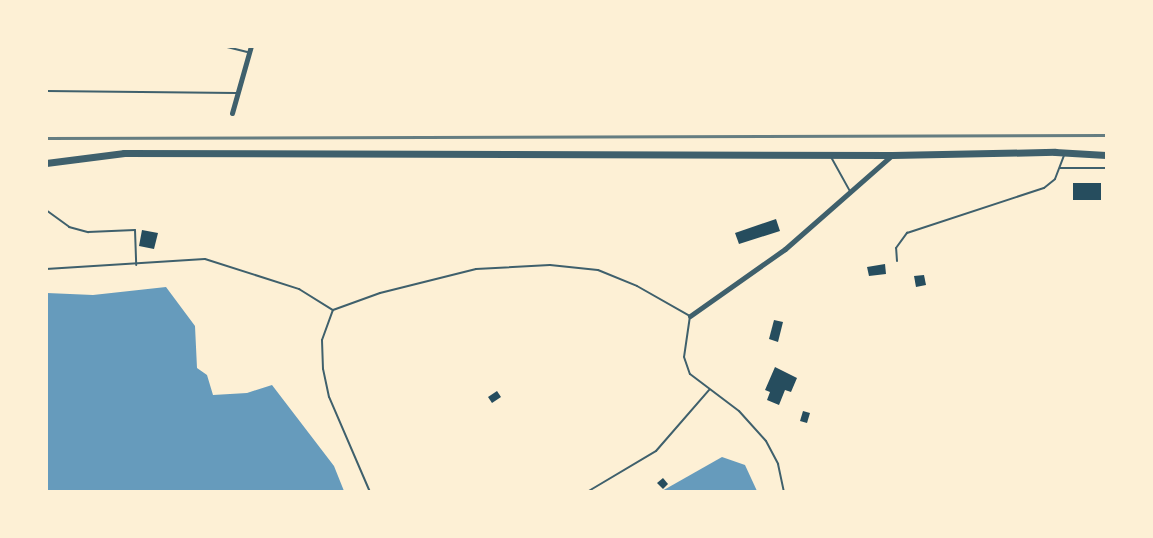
<!DOCTYPE html>
<html>
<head>
<meta charset="utf-8">
<style>
  body { margin:0 }
  #map { position:relative; width:1153px; height:538px; overflow:hidden; background:#fdf0d5; font-family:"Public Sans",sans-serif }
  div>[style] { position:absolute }
  .water>* { inset:0; background:#669bbc }
  .building>* { inset:0; background:#264d5e }
  .service>* { height:2px; margin:-1px; padding:0 1px; transform-origin:1px; border-radius:1px; background:#3f606c }
  .minor>* { height:5px; margin:-2.5px; padding:0 2.5px; transform-origin:2.5px; border-radius:2.5px; background:#3f606c }
  .tertiary>* { height:7px; margin:-3.5px; padding:0 3.5px; transform-origin:3.5px; border-radius:3.5px; background:#3f606c }
  .rail>* { height:3px; margin:-1.5px; padding:0 1.5px; transform-origin:1.5px; border-radius:1.5px; background:#657d81 }
  span { translate:-50% -50%; white-space:nowrap; text-align:center; line-height:1.15; -webkit-text-stroke:4.5px #fdf0d5; paint-order:stroke }
  .frame { position:absolute; inset:0; border:48px solid #fdf0d5; pointer-events:none }
</style>
</head>
<body>
<div id="map">
  <div class="water">
    <i style="clip-path:polygon(166px 287px,195px 326px,197px 368px,207px 375px,213px 395px,247px 393px,272px 385px,334px 466px,344px 491px,47px 491px,47px 293px,93px 295px)"></i>
    <i style="clip-path:polygon(722px 457px,745px 465px,757px 491px,662px 491px)"></i>
  </div>
  <div class="building">
    <i style="clip-path:polygon(1073px 183px,1101px 183px,1101px 200px,1073px 200px)"></i>
    <i style="clip-path:polygon(776px 219px,780px 231px,739px 244px,735px 233px)"></i>
    <i style="clip-path:polygon(142px 230px,158px 233px,154px 249px,139px 246px)"></i>
    <i style="clip-path:polygon(885px 264px,886px 274px,869px 276px,867px 267px)"></i>
    <i style="clip-path:polygon(924px 275px,926px 285px,916px 287px,914px 276px)"></i>
    <i style="clip-path:polygon(774px 320px,783px 322px,778px 342px,769px 339px)"></i>
    <i style="clip-path:polygon(775px 367px,797px 378px,791px 392px,785px 390px,779px 405px,767px 400px,770px 392px,765px 390px)"></i>
    <i style="clip-path:polygon(497px 391px,501px 397px,492px 403px,488px 397px)"></i>
    <i style="clip-path:polygon(803px 411px,810px 413px,807px 423px,800px 421px)"></i>
    <i style="clip-path:polygon(663px 478px,668px 484px,663px 489px,657px 483px)"></i>
  </div>
  <div class="service">
    <i style="left:223px;top:46px;width:25px;rotate:14deg"></i>
    <i style="left:46px;top:91px;width:190px;rotate:0.6deg"></i>
    <i style="left:831px;top:157px;width:39px;rotate:61deg"></i>
    <i style="left:1060px;top:168px;width:46px"></i>
    <i style="left:46px;top:210px;width:29px;rotate:36deg"></i>
    <i style="left:69px;top:227px;width:20px;rotate:15deg"></i>
    <i style="left:88px;top:232px;width:47px;rotate:-2.4deg"></i>
    <i style="left:135px;top:230px;width:35px;rotate:88deg"></i>
    <i style="left:897px;top:261px;width:13px;rotate:-94deg"></i>
    <i style="left:896px;top:248px;width:19px;rotate:-54deg"></i>
    <i style="left:907px;top:233px;width:144px;rotate:-18.2deg"></i>
    <i style="left:1044px;top:188px;width:14px;rotate:-39deg"></i>
    <i style="left:1055px;top:179px;width:26px;rotate:-69deg"></i>
    <i style="left:46px;top:269px;width:159px;rotate:-3.6deg"></i>
    <i style="left:205px;top:259px;width:99px;rotate:17.7deg"></i>
    <i style="left:299px;top:289px;width:40px;rotate:32deg"></i>
    <i style="left:370px;top:492px;width:103px;rotate:-113.3deg"></i>
    <i style="left:329px;top:397px;width:29px;rotate:-102deg"></i>
    <i style="left:323px;top:369px;width:29px;rotate:-92deg"></i>
    <i style="left:322px;top:340px;width:32px;rotate:-70deg"></i>
    <i style="left:333px;top:310px;width:50px;rotate:-19.9deg"></i>
    <i style="left:380px;top:293px;width:99px;rotate:-14deg"></i>
    <i style="left:476px;top:269px;width:74px;rotate:-3.1deg"></i>
    <i style="left:550px;top:265px;width:48px;rotate:5.9deg"></i>
    <i style="left:598px;top:270px;width:42px;rotate:22.3deg"></i>
    <i style="left:637px;top:286px;width:61px;rotate:29.5deg"></i>
    <i style="left:690px;top:316px;width:41px;rotate:98.3deg"></i>
    <i style="left:684px;top:357px;width:18px;rotate:71deg"></i>
    <i style="left:690px;top:374px;width:61px;rotate:37.1deg"></i>
    <i style="left:739px;top:411px;width:40px;rotate:48deg"></i>
    <i style="left:766px;top:441px;width:26px;rotate:62deg"></i>
    <i style="left:778px;top:464px;width:29px;rotate:78deg"></i>
    <i style="left:587px;top:492px;width:80px;rotate:-30.7deg"></i>
    <i style="left:656px;top:451px;width:81px;rotate:-49deg"></i>
  </div>
  <div class="minor">
    <i style="left:232px;top:113px;width:70px;rotate:-74.2deg"></i>
    <i style="left:690px;top:316px;width:116px;rotate:-35.2deg"></i>
    <i style="left:785px;top:249px;width:142px;rotate:-41.3deg"></i>
  </div>
  <div class="tertiary">
    <i style="left:46px;top:163px;width:79px;rotate:-7.3deg"></i>
    <i style="left:124px;top:153px;width:768px;rotate:0.15deg"></i>
    <i style="left:892px;top:155px;width:163px;rotate:-1.1deg"></i>
    <i style="left:1055px;top:152px;width:51px;rotate:3.4deg"></i>
  </div>
  <div class="rail">
    <i style="left:46px;top:138px;width:1060px;rotate:-0.16deg"></i>
  </div>
  <div class="frame"></div>
</div>
</body>
</html>
